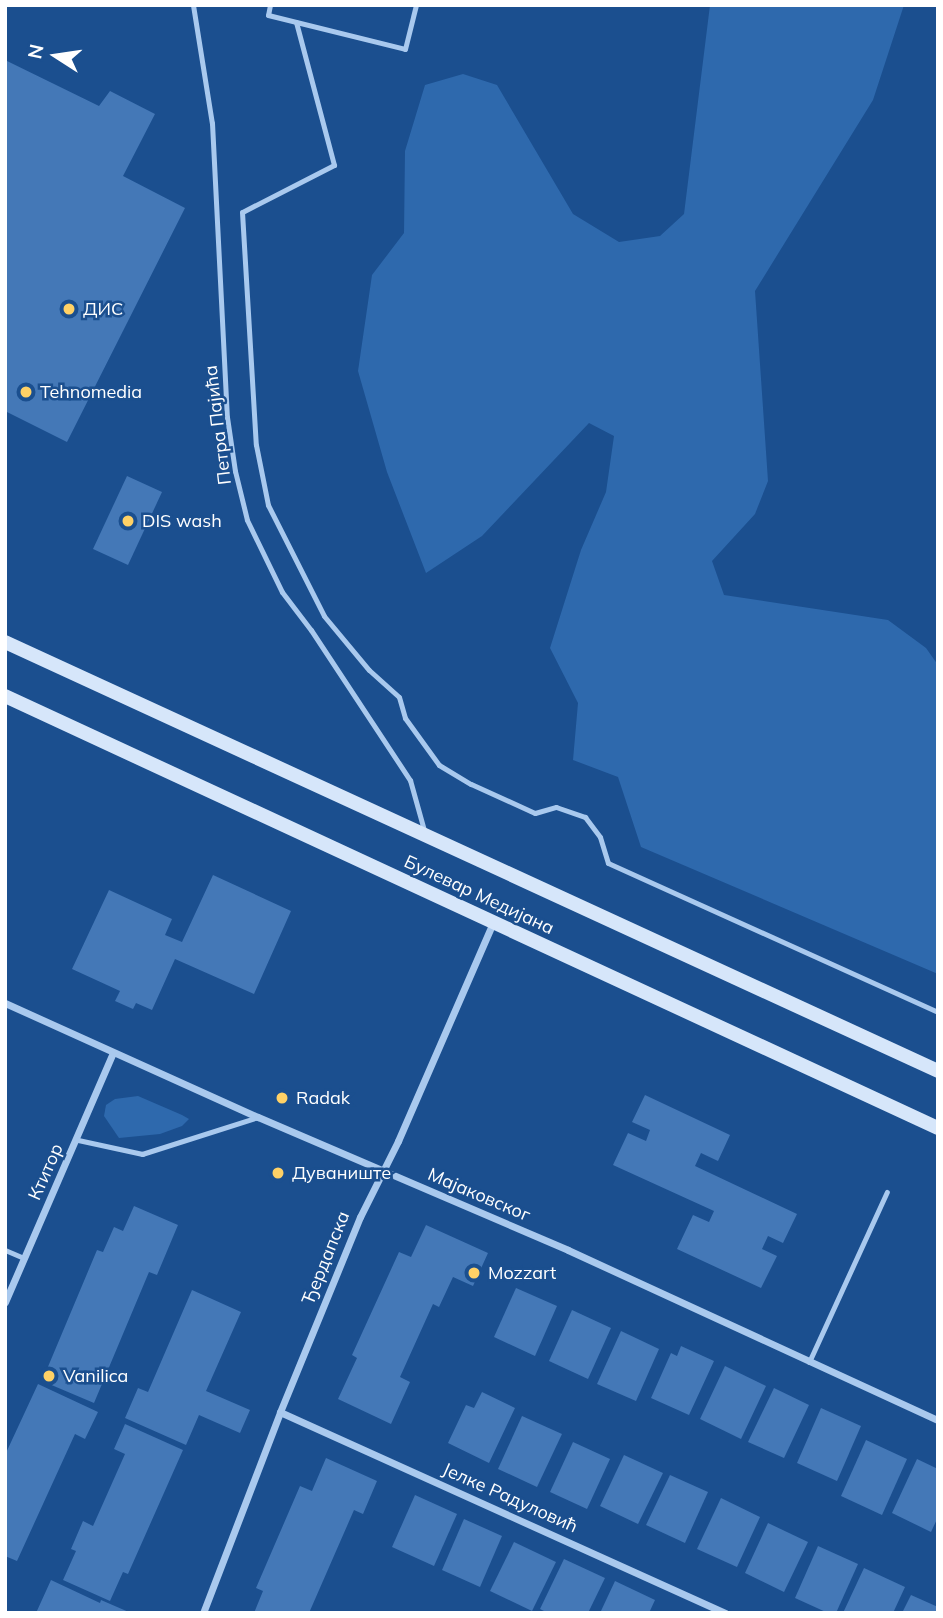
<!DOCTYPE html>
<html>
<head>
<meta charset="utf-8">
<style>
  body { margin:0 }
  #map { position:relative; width:943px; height:1618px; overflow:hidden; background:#1b4f8f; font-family:Mulish,sans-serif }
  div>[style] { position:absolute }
  .green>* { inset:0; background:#2e69ad }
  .building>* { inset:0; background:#4478b7 }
  .lane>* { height:5px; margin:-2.5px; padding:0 2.5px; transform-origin:2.5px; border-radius:2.5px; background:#a9c9ee }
  .street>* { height:7px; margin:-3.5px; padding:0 3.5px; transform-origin:3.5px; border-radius:3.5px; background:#a9c9ee }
  .secondary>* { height:14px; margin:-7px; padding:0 7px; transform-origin:7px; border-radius:7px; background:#d6e6fa }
  .dots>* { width:19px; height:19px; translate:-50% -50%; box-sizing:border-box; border:4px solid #1b4f8f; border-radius:50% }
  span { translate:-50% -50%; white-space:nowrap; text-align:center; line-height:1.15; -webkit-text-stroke:5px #1b4f8f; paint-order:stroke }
  .poi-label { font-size:18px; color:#fff }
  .left { translate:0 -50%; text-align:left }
  .street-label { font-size:18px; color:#fff }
  .frame { position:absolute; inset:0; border:7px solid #fff; pointer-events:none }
  .north { position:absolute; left:21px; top:21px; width:70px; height:70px; -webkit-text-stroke:5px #1b4f8f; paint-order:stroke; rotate:282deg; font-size:19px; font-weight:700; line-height:28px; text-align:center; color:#fff }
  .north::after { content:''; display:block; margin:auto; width:24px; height:32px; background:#fff; clip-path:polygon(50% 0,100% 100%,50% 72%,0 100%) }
</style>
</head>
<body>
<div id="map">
  <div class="green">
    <i style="clip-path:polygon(710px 5px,904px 5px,873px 100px,755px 291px,768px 481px,755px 514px,712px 561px,724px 595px,888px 620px,926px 648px,938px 665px,938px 974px,641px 847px,618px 777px,573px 760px,578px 703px,550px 648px,581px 550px,606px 492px,614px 436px,589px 423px,482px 536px,426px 573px,387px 472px,358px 371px,372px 275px,404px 233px,405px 151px,425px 85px,463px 74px,497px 85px,573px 214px,619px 242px,660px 236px,684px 214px)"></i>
    <i style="clip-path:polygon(138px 1096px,182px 1115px,189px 1119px,182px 1126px,160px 1134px,119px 1138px,104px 1116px,106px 1105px,115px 1099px)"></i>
  </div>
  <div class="building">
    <i style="clip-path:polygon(5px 60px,99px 106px,110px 91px,155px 114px,123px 176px,185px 208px,67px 442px,5px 411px)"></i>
    <i style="clip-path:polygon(127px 476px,162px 492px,128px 565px,93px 549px)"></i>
    <i style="clip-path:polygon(213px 875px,291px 911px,254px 994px,175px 959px,152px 1010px,136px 1003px,133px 1009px,115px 1001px,120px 991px,72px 969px,109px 890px,172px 919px,165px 935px,182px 942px)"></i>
    <i style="clip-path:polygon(645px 1095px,730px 1135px,718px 1161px,701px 1153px,695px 1166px,797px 1214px,783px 1243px,768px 1236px,762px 1249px,777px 1256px,761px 1288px,677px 1249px,693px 1215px,709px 1222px,714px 1211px,613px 1165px,628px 1133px,646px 1141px,650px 1130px,632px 1122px)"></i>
    <i style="clip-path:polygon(134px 1206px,178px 1225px,157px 1275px,149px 1272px,94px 1403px,42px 1381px,97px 1250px,103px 1252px,114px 1227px,123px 1231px)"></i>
    <i style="clip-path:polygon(426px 1225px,488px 1253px,473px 1286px,453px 1277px,439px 1307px,433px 1304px,400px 1377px,410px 1382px,391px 1424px,338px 1399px,357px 1358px,352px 1355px,399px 1252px,411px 1257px)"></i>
    <i style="clip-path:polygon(516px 1288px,557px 1306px,535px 1356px,494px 1337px)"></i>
    <i style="clip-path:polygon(192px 1290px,241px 1312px,206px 1391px,250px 1410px,240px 1433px,199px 1415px,186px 1445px,125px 1418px,138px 1388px,148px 1392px)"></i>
    <i style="clip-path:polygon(572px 1310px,611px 1328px,588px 1379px,549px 1361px)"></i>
    <i style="clip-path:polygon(621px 1331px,659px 1349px,636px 1401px,597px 1384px)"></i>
    <i style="clip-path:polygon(681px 1346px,714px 1361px,689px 1415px,651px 1398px,671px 1353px,677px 1356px)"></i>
    <i style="clip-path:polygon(725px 1366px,766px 1386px,741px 1439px,700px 1419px)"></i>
    <i style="clip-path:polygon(38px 1384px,98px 1412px,85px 1439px,75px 1434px,17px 1561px,5px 1556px,5px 1455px)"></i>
    <i style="clip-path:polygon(774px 1388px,809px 1405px,784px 1458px,748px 1442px)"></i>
    <i style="clip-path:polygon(482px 1392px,515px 1408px,489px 1463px,448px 1443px,466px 1405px,474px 1408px)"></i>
    <i style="clip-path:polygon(821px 1408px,861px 1426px,837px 1481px,797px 1463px)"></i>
    <i style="clip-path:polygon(522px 1416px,562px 1434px,537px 1487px,498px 1469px)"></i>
    <i style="clip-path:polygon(125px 1424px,183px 1450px,128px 1574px,123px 1572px,110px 1601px,63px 1580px,76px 1551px,71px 1549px,83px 1521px,93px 1526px,125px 1454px,114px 1449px)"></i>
    <i style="clip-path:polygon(866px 1440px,907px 1459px,882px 1515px,841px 1496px)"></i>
    <i style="clip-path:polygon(573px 1442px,610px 1459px,587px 1509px,550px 1492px)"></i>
    <i style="clip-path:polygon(624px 1455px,663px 1473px,638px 1524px,600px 1506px)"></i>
    <i style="clip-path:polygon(326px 1458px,377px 1481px,363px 1514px,354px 1510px,309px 1613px,254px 1613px,263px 1591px,256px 1588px,300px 1486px,312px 1491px)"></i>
    <i style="clip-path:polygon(917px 1459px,938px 1469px,938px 1517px,931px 1532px,892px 1513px)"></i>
    <i style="clip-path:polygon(670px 1475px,708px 1492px,685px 1543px,646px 1525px)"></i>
    <i style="clip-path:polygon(415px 1495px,457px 1514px,434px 1566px,392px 1547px)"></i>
    <i style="clip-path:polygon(721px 1498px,760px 1517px,737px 1567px,697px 1549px)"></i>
    <i style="clip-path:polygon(464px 1519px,502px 1536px,480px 1587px,442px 1570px)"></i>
    <i style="clip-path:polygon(768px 1523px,808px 1542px,784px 1592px,745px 1573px)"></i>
    <i style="clip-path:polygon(514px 1542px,556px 1562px,532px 1611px,490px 1591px)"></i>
    <i style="clip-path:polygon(818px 1546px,858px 1564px,836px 1613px,828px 1613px,795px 1598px)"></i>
    <i style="clip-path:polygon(564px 1559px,605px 1578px,588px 1613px,548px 1613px,540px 1609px)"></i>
    <i style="clip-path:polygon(864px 1568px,905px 1587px,893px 1613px,843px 1613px)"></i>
    <i style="clip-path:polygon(51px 1580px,100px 1603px,101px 1600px,131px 1613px,36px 1613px)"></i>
    <i style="clip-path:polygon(615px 1581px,655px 1600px,649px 1613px,600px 1613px)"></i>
    <i style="clip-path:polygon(911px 1595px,938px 1607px,938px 1613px,902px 1613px)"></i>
  </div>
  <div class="lane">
    <i style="left:193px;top:5px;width:120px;rotate:80.9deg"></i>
    <i style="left:212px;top:123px;width:294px;rotate:87.1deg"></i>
    <i style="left:227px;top:417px;width:55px;rotate:81.6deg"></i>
    <i style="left:235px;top:471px;width:50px;rotate:76.2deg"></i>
    <i style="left:247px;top:520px;width:80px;rotate:64.1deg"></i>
    <i style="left:282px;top:592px;width:48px;rotate:52.7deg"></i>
    <i style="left:311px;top:630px;width:180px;rotate:56.6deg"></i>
    <i style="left:410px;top:780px;width:52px;rotate:74.4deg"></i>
    <i style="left:270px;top:5px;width:10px;rotate:101deg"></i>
    <i style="left:268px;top:15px;width:141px;rotate:13.9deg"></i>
    <i style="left:405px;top:49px;width:45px;rotate:-76deg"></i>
    <i style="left:296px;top:22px;width:148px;rotate:75.1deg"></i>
    <i style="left:334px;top:165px;width:103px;rotate:152.9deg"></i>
    <i style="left:242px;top:212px;width:233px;rotate:86.6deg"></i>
    <i style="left:256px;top:445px;width:61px;rotate:78.7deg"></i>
    <i style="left:268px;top:505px;width:124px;rotate:63.2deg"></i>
    <i style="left:324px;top:616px;width:70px;rotate:50.2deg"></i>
    <i style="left:369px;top:670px;width:40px;rotate:42deg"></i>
    <i style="left:399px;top:697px;width:22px;rotate:74deg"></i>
    <i style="left:405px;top:718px;width:58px;rotate:54.1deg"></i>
    <i style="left:439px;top:765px;width:37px;rotate:31deg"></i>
    <i style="left:471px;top:784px;width:70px;rotate:24.4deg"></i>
    <i style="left:535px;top:813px;width:22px;rotate:-16deg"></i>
    <i style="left:556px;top:807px;width:31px;rotate:19deg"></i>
    <i style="left:585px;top:817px;width:25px;rotate:53deg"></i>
    <i style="left:600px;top:837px;width:27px;rotate:73deg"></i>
    <i style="left:608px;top:863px;width:362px;rotate:24.3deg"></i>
    <i style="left:78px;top:1140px;width:66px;rotate:12.3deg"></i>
    <i style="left:142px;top:1154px;width:122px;rotate:-17.7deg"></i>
    <i style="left:5px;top:1250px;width:21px;rotate:23deg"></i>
    <i style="left:809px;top:1362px;width:187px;rotate:-65.4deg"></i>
  </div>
  <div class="street">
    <i style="left:5px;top:1003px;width:277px;rotate:24.3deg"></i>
    <i style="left:258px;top:1117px;width:337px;rotate:23.2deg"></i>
    <i style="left:568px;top:1250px;width:407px;rotate:24.7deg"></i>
    <i style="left:5px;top:1302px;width:271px;rotate:-66.6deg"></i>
    <i style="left:280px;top:1412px;width:489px;rotate:24.3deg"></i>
    <i style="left:203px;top:1613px;width:215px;rotate:-69deg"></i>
    <i style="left:280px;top:1412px;width:211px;rotate:-67.7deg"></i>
    <i style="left:360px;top:1217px;width:85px;rotate:-63.4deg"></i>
    <i style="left:398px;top:1141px;width:238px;rotate:-66.5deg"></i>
  </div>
  <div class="secondary">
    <i style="left:5px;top:642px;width:1027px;rotate:24.69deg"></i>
    <i style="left:5px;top:696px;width:1028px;rotate:24.85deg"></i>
  </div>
  <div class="dots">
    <i style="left:69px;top:309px;background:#ffd166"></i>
    <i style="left:26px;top:392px;background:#ffd166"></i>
    <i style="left:128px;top:521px;background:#ffd166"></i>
    <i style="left:282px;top:1098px;background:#ffd166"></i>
    <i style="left:278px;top:1173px;background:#ffd166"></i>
    <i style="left:474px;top:1273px;background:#ffd166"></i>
    <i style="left:49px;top:1376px;background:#ffd166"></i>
  </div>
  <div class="poi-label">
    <span class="left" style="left:83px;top:309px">ДИС</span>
    <span class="left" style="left:40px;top:392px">Tehnomedia</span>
    <span class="left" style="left:142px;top:521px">DIS wash</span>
    <span class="left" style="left:296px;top:1098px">Radak</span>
    <span class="left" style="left:292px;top:1173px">Дуваниште</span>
    <span class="left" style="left:488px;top:1273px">Mozzart</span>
    <span class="left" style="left:63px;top:1376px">Vanilica</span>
  </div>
  <div class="street-label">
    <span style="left:218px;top:425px;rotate:-97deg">Петра Пајића</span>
    <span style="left:479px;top:895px;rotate:25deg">Булевар Медијана</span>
    <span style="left:46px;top:1172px;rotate:-66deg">Ктитор</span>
    <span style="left:479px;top:1195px;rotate:23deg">Мајаковског</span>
    <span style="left:326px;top:1258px;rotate:-68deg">Ђердапска</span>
    <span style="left:510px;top:1498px;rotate:24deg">Јелке Радуловић</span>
  </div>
  <div class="frame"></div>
  <div class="north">N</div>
</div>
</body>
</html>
